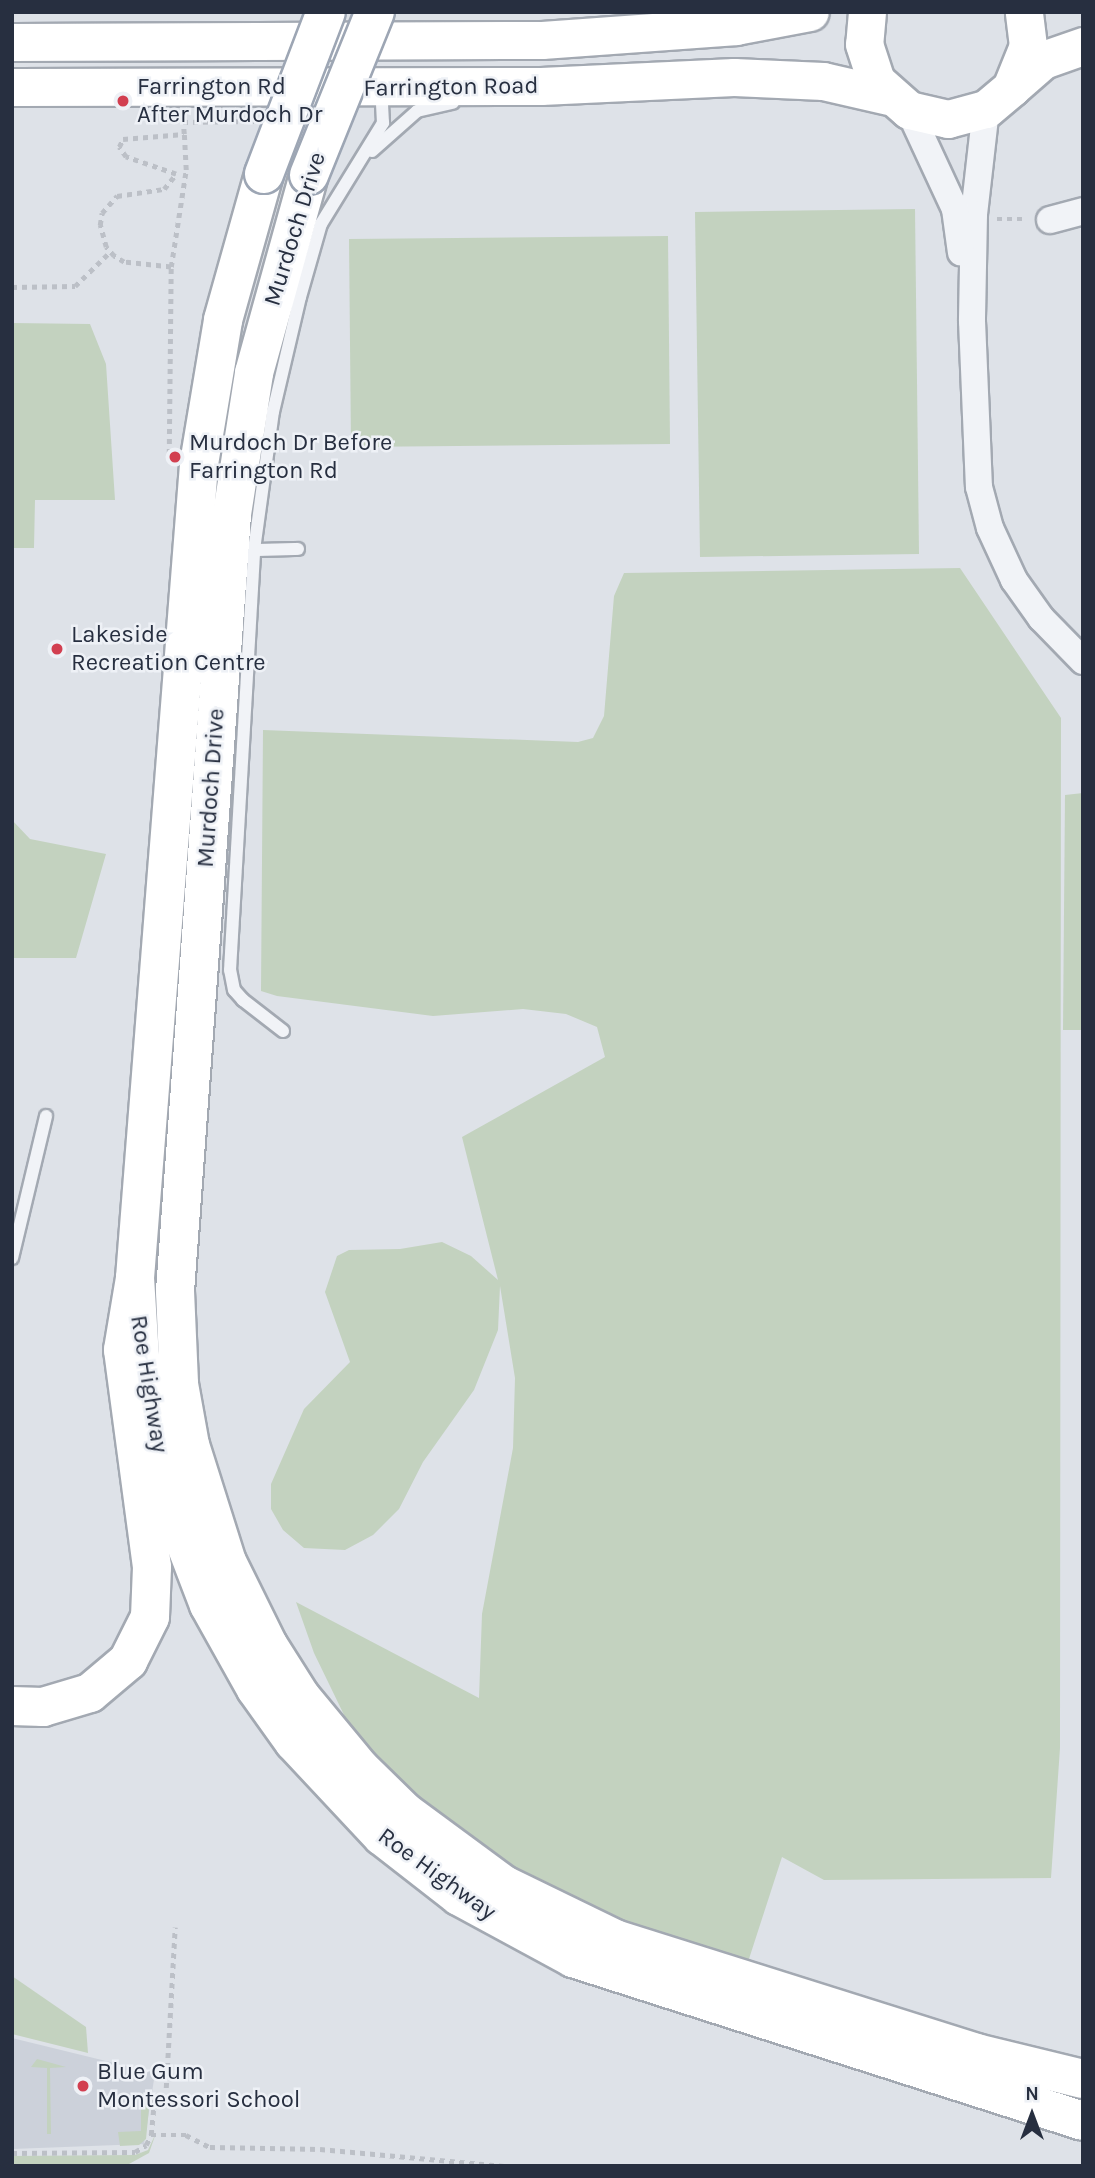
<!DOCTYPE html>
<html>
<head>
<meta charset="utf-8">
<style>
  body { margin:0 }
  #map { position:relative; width:1095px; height:2178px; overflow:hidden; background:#dee2e8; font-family:Karla,sans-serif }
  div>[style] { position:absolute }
  .built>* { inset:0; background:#ccd1da }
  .green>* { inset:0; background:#c3d2bf }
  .path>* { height:4.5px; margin-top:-2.25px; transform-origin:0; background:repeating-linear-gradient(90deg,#bcc0c7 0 5px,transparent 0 10px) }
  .roads { filter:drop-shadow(2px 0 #a3a9b2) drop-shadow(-2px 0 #a3a9b2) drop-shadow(0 2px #a3a9b2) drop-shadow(0 -2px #a3a9b2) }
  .service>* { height:12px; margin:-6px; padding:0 6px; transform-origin:6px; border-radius:6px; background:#f1f3f7 }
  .minor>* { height:26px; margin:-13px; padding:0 13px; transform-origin:13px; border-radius:13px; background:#f1f3f7 }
  .secondary>* { height:37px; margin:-18.5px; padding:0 18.5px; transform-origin:18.5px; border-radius:18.5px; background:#fff }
  .primary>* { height:38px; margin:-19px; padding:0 19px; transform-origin:19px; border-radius:19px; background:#fff }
  .motorway>* { height:38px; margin:-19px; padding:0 19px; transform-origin:19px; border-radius:19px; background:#fff }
  .bridges { filter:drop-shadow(2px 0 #9da6b4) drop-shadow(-2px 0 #9da6b4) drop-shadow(0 2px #9da6b4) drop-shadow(0 -2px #9da6b4) }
  .primary-bridge>* { height:38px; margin:-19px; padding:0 19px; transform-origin:19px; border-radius:19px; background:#fff }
  .dots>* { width:19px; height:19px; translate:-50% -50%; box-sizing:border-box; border:4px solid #eef1f6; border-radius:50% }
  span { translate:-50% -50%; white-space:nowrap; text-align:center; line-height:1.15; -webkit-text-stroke:5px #eef1f6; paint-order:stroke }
  .poi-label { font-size:24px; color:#272f40 }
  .left { translate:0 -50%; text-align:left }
  .street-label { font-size:24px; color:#272f40 }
  .frame { position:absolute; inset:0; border:14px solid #272f40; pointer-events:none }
  .north { position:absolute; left:997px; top:2080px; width:70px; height:70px; -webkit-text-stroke:5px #eef1f6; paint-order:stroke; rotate:0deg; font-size:19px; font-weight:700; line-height:28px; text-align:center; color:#272f40 }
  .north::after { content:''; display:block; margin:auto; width:24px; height:32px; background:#272f40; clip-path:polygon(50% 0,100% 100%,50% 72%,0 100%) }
</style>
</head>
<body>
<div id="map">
  <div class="built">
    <i style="clip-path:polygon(12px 2038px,155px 2073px,144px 2144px,12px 2149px)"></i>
  </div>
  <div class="green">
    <i style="clip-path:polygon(915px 209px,919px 554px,700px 557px,695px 212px)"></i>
    <i style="clip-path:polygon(668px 236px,670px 444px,351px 447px,349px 239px)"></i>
    <i style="clip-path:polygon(12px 323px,90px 324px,106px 364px,115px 500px,35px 500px,34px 548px,12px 548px)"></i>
    <i style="clip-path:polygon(960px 568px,1061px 718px,1060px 1748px,1051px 1878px,824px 1880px,782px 1857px,748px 1962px,627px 1928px,495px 1863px,362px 1752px,314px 1653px,296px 1602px,479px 1698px,482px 1614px,513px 1448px,515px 1378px,500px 1286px,498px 1330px,474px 1390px,423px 1462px,399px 1509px,373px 1535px,345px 1550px,304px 1548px,283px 1530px,271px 1509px,271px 1484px,304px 1409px,350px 1362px,325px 1292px,337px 1256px,349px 1250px,400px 1249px,442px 1242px,471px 1256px,498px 1280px,462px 1137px,605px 1057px,597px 1027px,566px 1014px,523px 1009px,433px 1016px,277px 996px,261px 991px,263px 730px,578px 742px,593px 738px,604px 716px,614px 596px,624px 573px)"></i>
    <i style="clip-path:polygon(1083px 793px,1083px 1030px,1063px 1030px,1065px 795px)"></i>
    <i style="clip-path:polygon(12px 820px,30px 839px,106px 854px,76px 958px,12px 958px)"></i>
    <i style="clip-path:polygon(12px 1976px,86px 2027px,88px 2053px,12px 2034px)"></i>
    <i style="clip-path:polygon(37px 2059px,66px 2067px,50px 2068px,51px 2134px,47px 2134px,47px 2068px,31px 2067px)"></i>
    <i style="clip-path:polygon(141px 2093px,150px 2098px,146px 2139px,139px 2145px,120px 2146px,118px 2132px,141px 2131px)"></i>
    <i style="clip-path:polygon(156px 2133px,149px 2153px,129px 2164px,12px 2164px,12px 2156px,135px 2155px,148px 2150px)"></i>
  </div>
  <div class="path">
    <i style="left:183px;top:122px;width:71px;rotate:-0.8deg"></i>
    <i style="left:997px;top:219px;width:30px"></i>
    <i style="left:171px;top:267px;width:47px;rotate:-173.9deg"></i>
    <i style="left:124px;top:262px;width:12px;rotate:-149deg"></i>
    <i style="left:114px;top:256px;width:12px;rotate:-132deg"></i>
    <i style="left:106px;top:247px;width:23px;rotate:-105deg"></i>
    <i style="left:100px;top:225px;width:12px;rotate:-81deg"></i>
    <i style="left:102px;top:213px;width:23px;rotate:-49deg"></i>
    <i style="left:117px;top:196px;width:48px;rotate:-8.5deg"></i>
    <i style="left:164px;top:189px;width:19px;rotate:-51deg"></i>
    <i style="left:176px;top:174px;width:53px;rotate:-161.2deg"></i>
    <i style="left:126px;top:157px;width:12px;rotate:-125deg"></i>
    <i style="left:119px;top:147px;width:9px;rotate:-63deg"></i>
    <i style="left:123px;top:139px;width:61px;rotate:-4.7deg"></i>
    <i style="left:184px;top:134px;width:14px;rotate:-94deg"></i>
    <i style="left:12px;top:287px;width:63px;rotate:-0.9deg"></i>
    <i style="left:75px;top:286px;width:49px;rotate:-44.2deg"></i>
    <i style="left:169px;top:454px;width:187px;rotate:-89.4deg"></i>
    <i style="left:171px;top:267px;width:98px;rotate:-81.2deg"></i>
    <i style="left:186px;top:170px;width:36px;rotate:-93deg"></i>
    <i style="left:166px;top:2088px;width:161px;rotate:-86.8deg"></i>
    <i style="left:151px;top:2135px;width:42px;rotate:-84.6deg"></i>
    <i style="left:12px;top:2153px;width:123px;rotate:-0.5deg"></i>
    <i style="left:135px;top:2152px;width:13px;rotate:-32deg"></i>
    <i style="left:146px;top:2145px;width:11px;rotate:-63deg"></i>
    <i style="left:151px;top:2135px;width:35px"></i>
    <i style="left:186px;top:2135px;width:27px;rotate:27deg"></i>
    <i style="left:210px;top:2147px;width:110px;rotate:1deg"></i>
    <i style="left:320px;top:2149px;width:185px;rotate:5.3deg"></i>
  </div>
  <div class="roads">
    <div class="service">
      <i style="left:372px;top:151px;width:60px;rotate:-41.6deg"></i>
      <i style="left:417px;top:111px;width:37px;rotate:-13deg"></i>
      <i style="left:254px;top:550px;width:44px;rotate:-1.3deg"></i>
      <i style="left:283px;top:1031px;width:51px;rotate:-142.2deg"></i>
      <i style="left:243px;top:1000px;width:13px;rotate:-132deg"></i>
      <i style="left:234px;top:990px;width:20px;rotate:-101deg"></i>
      <i style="left:230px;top:970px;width:421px;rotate:-86.7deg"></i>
      <i style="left:254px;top:550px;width:139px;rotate:-82.2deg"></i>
      <i style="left:273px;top:412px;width:118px;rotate:-76.8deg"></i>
      <i style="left:300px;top:297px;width:76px;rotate:-74deg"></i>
      <i style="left:321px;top:224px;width:119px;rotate:-58.5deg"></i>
      <i style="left:383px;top:123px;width:22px;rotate:-93deg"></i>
      <i style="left:382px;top:101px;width:11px;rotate:-146deg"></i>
      <i style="left:12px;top:1258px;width:146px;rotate:-76.5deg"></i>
    </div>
    <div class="minor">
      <i style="left:986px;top:109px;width:106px;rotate:96.5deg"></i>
      <i style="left:974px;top:214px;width:107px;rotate:91.1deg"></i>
      <i style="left:972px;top:321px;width:166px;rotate:87.6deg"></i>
      <i style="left:979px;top:487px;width:42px;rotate:75deg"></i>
      <i style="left:990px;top:528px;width:57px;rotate:65.2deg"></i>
      <i style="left:1014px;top:580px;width:47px;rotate:54.6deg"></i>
      <i style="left:1041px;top:618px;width:60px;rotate:45.7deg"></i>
      <i style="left:909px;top:110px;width:109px;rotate:65.1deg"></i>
      <i style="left:955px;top:209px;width:44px;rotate:82.2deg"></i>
      <i style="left:1050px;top:220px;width:34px;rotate:-15deg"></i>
    </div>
    <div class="secondary">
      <i style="left:867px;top:12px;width:32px;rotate:95deg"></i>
      <i style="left:864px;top:44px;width:39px;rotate:72deg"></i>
      <i style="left:876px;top:81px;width:44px;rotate:41.3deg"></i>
      <i style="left:909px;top:110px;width:40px;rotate:13deg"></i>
      <i style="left:948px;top:119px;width:39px;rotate:-15deg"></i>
      <i style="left:986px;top:109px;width:33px;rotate:-40deg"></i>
      <i style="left:1011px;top:88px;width:45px;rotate:-68deg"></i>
      <i style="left:1028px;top:46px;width:34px;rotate:-97deg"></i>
      <i style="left:12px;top:42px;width:530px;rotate:-0.22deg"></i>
      <i style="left:542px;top:40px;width:195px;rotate:-4.1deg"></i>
      <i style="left:736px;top:26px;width:75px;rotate:-10.7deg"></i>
      <i style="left:12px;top:87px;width:529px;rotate:-0.11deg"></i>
      <i style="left:541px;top:86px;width:193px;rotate:-2.7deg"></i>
      <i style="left:734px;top:77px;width:89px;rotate:2.6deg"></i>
      <i style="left:823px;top:81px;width:67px;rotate:13deg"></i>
      <i style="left:1012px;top:87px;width:41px;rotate:-41.1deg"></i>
      <i style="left:1043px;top:60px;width:42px;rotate:-19.3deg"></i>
    </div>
    <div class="primary">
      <i style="left:175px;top:1291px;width:779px;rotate:-85.8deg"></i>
      <i style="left:232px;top:514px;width:143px;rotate:-81.1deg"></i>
      <i style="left:254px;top:373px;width:205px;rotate:-74.5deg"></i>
      <i style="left:12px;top:1706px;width:31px;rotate:2deg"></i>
      <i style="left:43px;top:1707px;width:49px;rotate:-16.6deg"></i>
      <i style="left:90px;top:1693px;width:50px;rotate:-40.1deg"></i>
      <i style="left:128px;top:1661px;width:49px;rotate:-63.4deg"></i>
      <i style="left:150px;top:1617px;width:50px;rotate:-87.7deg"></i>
      <i style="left:152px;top:1567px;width:219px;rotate:-97.6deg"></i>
      <i style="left:123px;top:1350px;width:73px;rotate:-80.5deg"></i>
      <i style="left:135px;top:1278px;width:817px;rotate:-85.5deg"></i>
      <i style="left:199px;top:464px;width:146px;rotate:-80.5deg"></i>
      <i style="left:223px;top:320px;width:152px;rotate:-74.3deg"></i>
    </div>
    <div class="motorway">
      <i style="left:135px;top:1278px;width:79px;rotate:86.4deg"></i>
      <i style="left:140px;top:1357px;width:96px;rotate:79.7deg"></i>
      <i style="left:157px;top:1451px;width:65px;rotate:74.9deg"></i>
      <i style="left:174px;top:1514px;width:97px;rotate:69deg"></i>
      <i style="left:209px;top:1605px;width:96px;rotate:60.8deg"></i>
      <i style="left:256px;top:1689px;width:65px;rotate:54.4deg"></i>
      <i style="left:294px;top:1742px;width:129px;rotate:46.9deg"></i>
      <i style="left:382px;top:1836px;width:98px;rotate:37.9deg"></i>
      <i style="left:459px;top:1896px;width:130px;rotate:28.5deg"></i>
      <i style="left:573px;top:1958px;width:535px;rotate:17.72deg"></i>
      <i style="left:175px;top:1291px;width:93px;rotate:87.5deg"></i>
      <i style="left:179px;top:1384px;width:62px;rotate:79.8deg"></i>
      <i style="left:190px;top:1445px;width:123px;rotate:72.5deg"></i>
      <i style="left:227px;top:1562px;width:93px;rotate:63.7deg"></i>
      <i style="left:268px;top:1645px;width:62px;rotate:57.6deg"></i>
      <i style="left:301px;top:1697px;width:92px;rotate:50.3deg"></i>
      <i style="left:360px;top:1768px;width:63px;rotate:44.4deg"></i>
      <i style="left:405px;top:1812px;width:123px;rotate:36.4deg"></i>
      <i style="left:504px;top:1885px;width:123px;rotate:25.9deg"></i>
      <i style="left:615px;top:1939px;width:379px;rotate:17.5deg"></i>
      <i style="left:976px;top:2053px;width:110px;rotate:13.7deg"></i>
    </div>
  </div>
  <div class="bridges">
    <div class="primary-bridge">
      <i style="left:264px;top:174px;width:173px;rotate:-69.1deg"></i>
      <i style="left:309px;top:175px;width:176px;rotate:-68deg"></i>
    </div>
  </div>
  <div class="dots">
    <i style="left:123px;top:101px;background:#d23f50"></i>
    <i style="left:175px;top:457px;background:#d23f50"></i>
    <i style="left:57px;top:649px;background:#d23f50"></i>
    <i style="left:83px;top:2086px;background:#d23f50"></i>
  </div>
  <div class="poi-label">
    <span class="left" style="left:137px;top:101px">Farrington Rd<br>After Murdoch Dr</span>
    <span class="left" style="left:189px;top:457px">Murdoch Dr Before<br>Farrington Rd</span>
    <span class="left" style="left:71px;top:649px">Lakeside<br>Recreation Centre</span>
    <span class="left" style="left:97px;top:2086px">Blue Gum<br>Montessori School</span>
  </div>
  <div class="street-label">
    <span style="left:451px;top:87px;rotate:-1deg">Farrington Road</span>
    <span style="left:295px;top:229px;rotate:-73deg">Murdoch Drive</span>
    <span style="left:211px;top:788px;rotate:-86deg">Murdoch Drive</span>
    <span style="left:149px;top:1384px;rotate:81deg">Roe Highway</span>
    <span style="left:437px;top:1874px;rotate:36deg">Roe Highway</span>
  </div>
  <div class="frame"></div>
  <div class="north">N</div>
</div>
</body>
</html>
